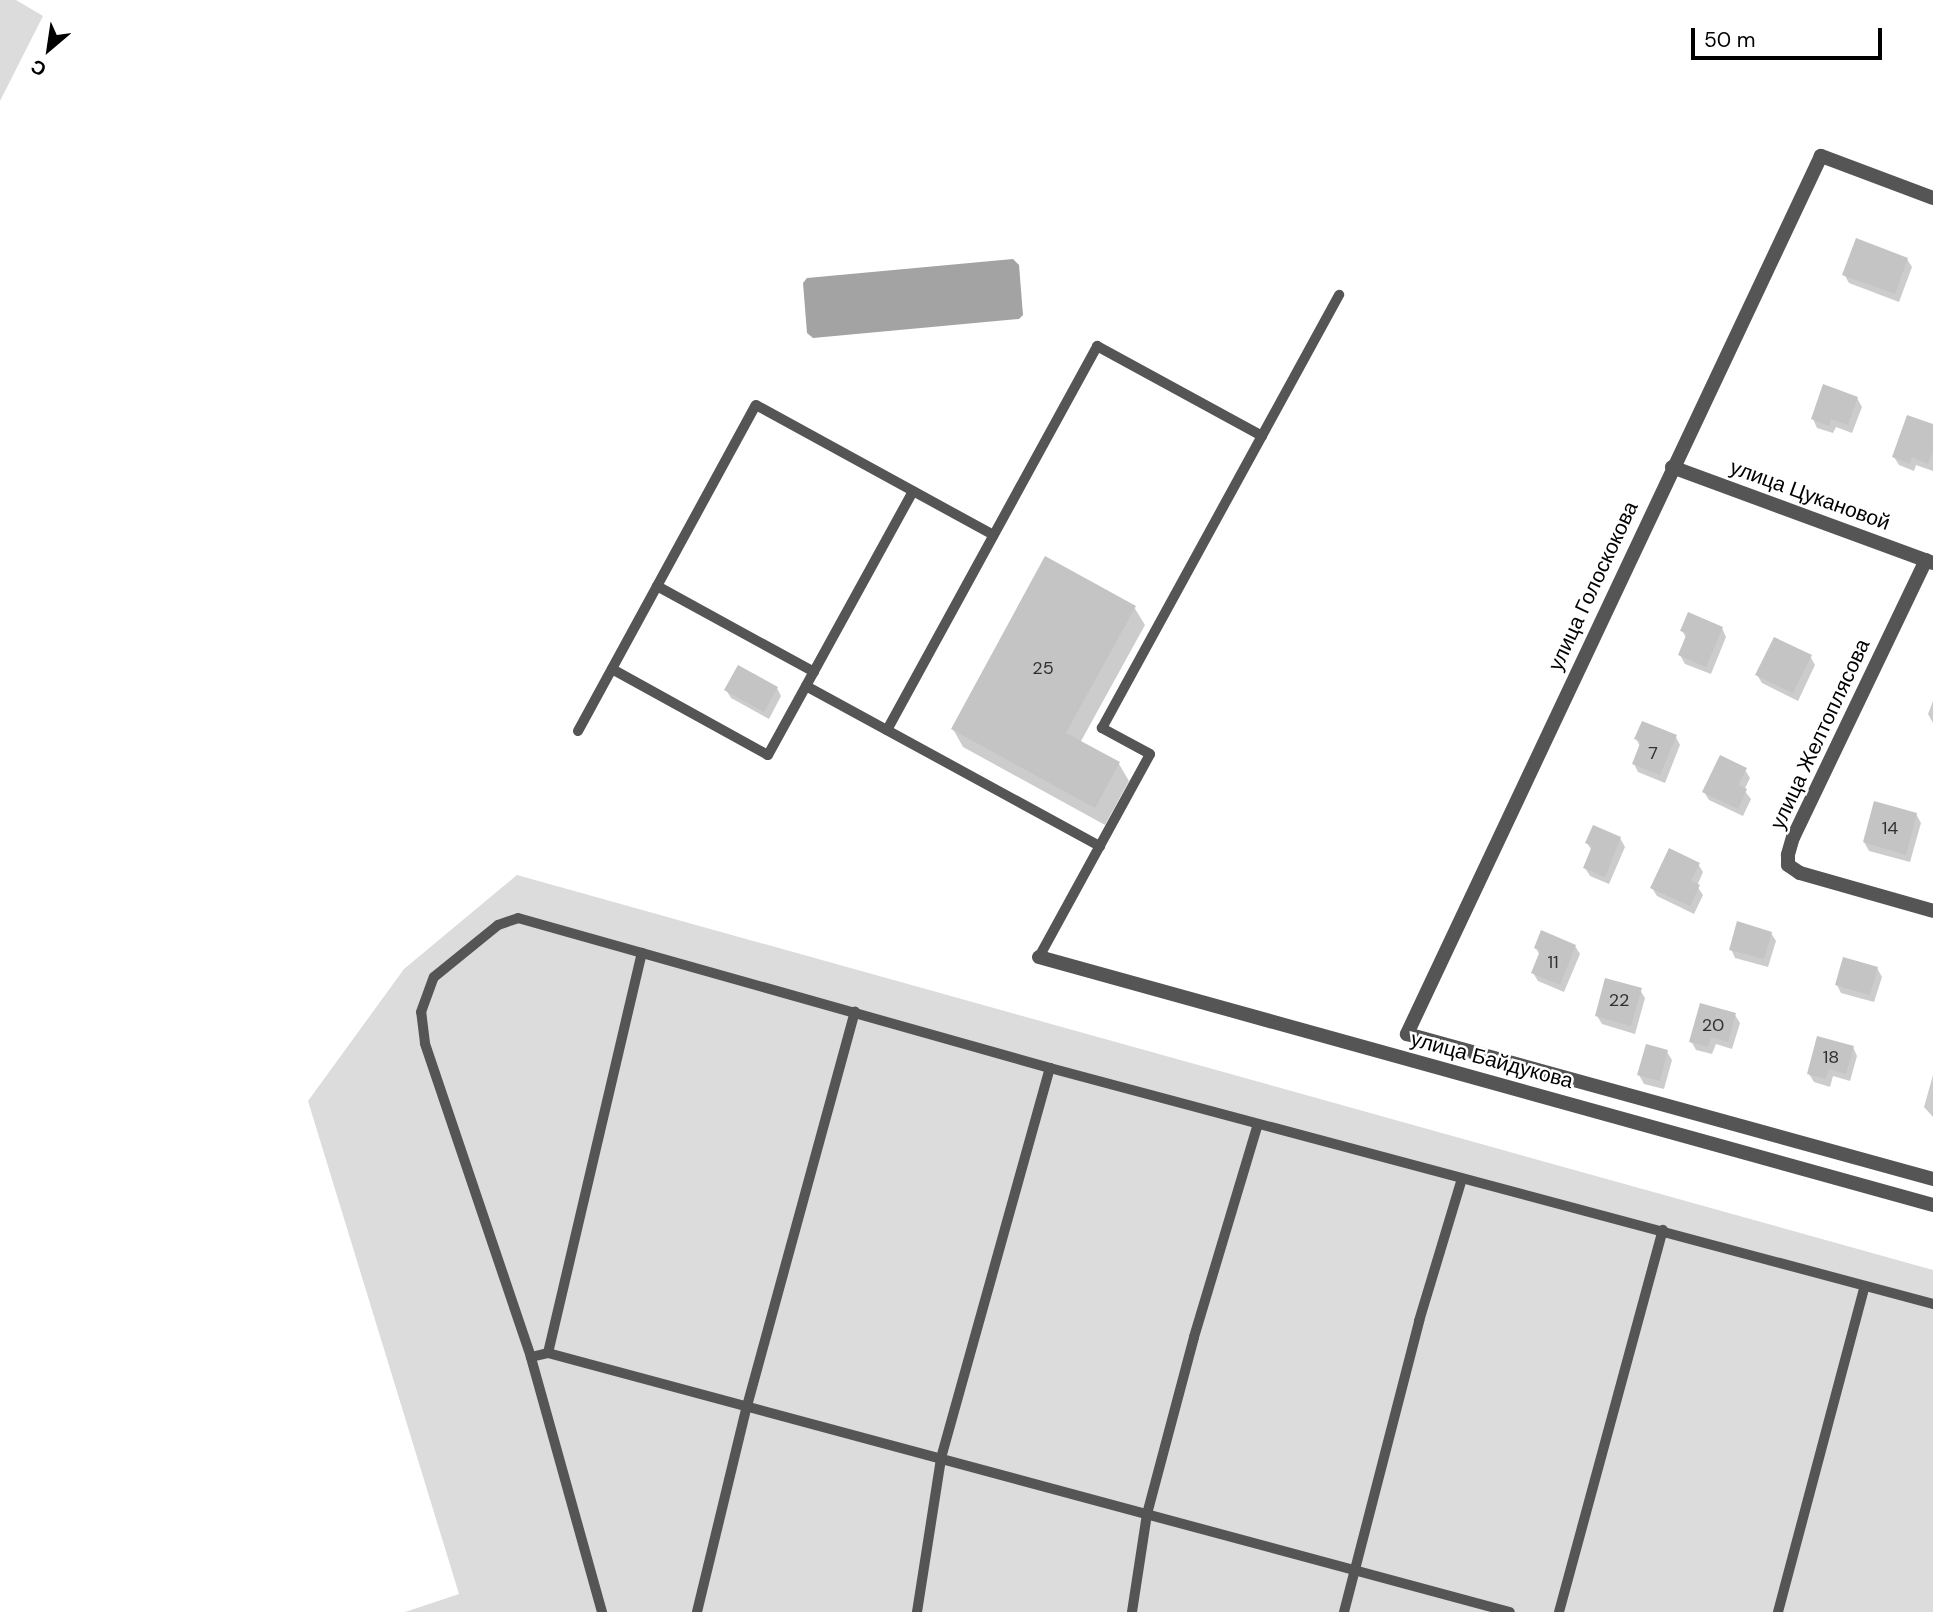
<!DOCTYPE html>
<html>
<head>
<meta charset="utf-8">
<style>
  body { margin:0 }
  #map { position:relative; width:1933px; height:1612px; overflow:hidden; background:#fff; font-family:"DM Sans",sans-serif }
  div>[style] { position:absolute }
  .green>* { inset:0; background:#dcdcdc }
  .water>* { inset:0; background:#a3a3a3 }
  .shadow>* { inset:0; background:#0003 }
  .building>* { inset:0; background:#c4c4c4 }
  .lane>* { height:10px; margin:-5px; padding:0 5px; transform-origin:5px; border-radius:5px; background:#555 }
  .street>* { height:14px; margin:-7px; padding:0 7px; transform-origin:7px; border-radius:7px; background:#555 }
  span { translate:-50% -50%; white-space:nowrap; text-align:center; line-height:1.15; -webkit-text-stroke:5px #fff; paint-order:stroke }
  .number-label { font-size:18px; color:#313131 }
  .number-label span { -webkit-text-stroke-width:0 }
  .street-label { font-size:21px; color:#000 }
  .north { position:absolute; left:14px; top:14px; width:70px; height:70px; -webkit-text-stroke:5px #fff; paint-order:stroke; rotate:209deg; font-size:19px; font-weight:700; line-height:28px; text-align:center; color:#000 }
  .north::after { content:''; display:block; margin:auto; width:24px; height:32px; background:#000; clip-path:polygon(50% 0,100% 100%,50% 72%,0 100%) }
  .scale { position:absolute; left:1691px; top:28px; width:191px; height:32px; box-sizing:border-box; border:4px solid #000; border-top:0; padding-left:9px; font-size:21px; line-height:24px; white-space:nowrap; color:#000; -webkit-text-stroke:5px #fff; paint-order:stroke }
</style>
</head>
<body>
<div id="map">
  <div class="green">
    <i style="clip-path:polygon(0 0,16px 0,43px 16px,0 101px)"></i>
    <i style="clip-path:polygon(517px 875px,1933px 1270px,1933px 1612px,405px 1612px,459px 1594px,308px 1101px,404px 969px)"></i>
  </div>
  <div class="water">
    <i style="clip-path:polygon(1013px 259px,1019px 265px,1023px 315px,1019px 319px,813px 338px,807px 333px,803px 283px,807px 278px)"></i>
  </div>
  <div class="shadow">
    <i style="clip-path:polygon(1907px 259px,1912px 267px,1899px 302px,1849px 283px,1844px 274px)"></i>
    <i style="clip-path:polygon(1857px 398px,1862px 407px,1852px 433px,1836px 427px,1833px 433px,1817px 428px,1813px 419px)"></i>
    <i style="clip-path:polygon(1933px 427px,1933px 471px,1916px 465px,1914px 471px,1899px 465px,1894px 457px)"></i>
    <i style="clip-path:polygon(1134px 607px,1145px 625px,1080px 743px,1119px 764px,1129px 781px,1105px 825px,963px 747px,953px 729px)"></i>
    <i style="clip-path:polygon(1722px 628px,1726px 637px,1711px 674px,1685px 664px,1680px 655px,1687px 639px,1682px 631px)"></i>
    <i style="clip-path:polygon(1810px 656px,1815px 665px,1798px 701px,1762px 683px,1757px 675px)"></i>
    <i style="clip-path:polygon(777px 688px,781px 696px,769px 719px,731px 698px,726px 690px)"></i>
    <i style="clip-path:polygon(1933px 701px,1933px 723px,1928px 714px)"></i>
    <i style="clip-path:polygon(1676px 737px,1680px 745px,1665px 783px,1638px 772px,1634px 764px,1640px 746px,1636px 739px)"></i>
    <i style="clip-path:polygon(1745px 770px,1750px 778px,1744px 790px,1751px 799px,1743px 816px,1709px 800px,1704px 792px)"></i>
    <i style="clip-path:polygon(1916px 814px,1921px 823px,1910px 862px,1869px 851px,1864px 842px)"></i>
    <i style="clip-path:polygon(1620px 838px,1625px 847px,1609px 884px,1590px 876px,1585px 868px,1592px 851px,1587px 843px)"></i>
    <i style="clip-path:polygon(1698px 864px,1703px 872px,1697px 886px,1703px 895px,1694px 914px,1657px 896px,1652px 888px)"></i>
    <i style="clip-path:polygon(1771px 933px,1776px 941px,1768px 967px,1735px 958px,1731px 949px)"></i>
    <i style="clip-path:polygon(1575px 946px,1580px 954px,1564px 992px,1538px 981px,1533px 973px,1540px 956px,1536px 948px)"></i>
    <i style="clip-path:polygon(1877px 968px,1882px 977px,1874px 1002px,1841px 993px,1837px 985px)"></i>
    <i style="clip-path:polygon(1640px 990px,1645px 998px,1635px 1034px,1602px 1024px,1597px 1016px)"></i>
    <i style="clip-path:polygon(1735px 1015px,1740px 1023px,1732px 1049px,1716px 1044px,1712px 1054px,1696px 1050px,1691px 1041px)"></i>
    <i style="clip-path:polygon(1853px 1047px,1857px 1056px,1850px 1081px,1833px 1076px,1830px 1087px,1814px 1082px,1809px 1074px)"></i>
    <i style="clip-path:polygon(1667px 1052px,1672px 1060px,1664px 1089px,1644px 1084px,1639px 1075px)"></i>
    <i style="clip-path:polygon(1933px 1075px,1933px 1117px,1924px 1107px)"></i>
  </div>
  <div class="building">
    <i style="clip-path:polygon(1856px 238px,1908px 258px,1895px 294px,1842px 275px)"></i>
    <i style="clip-path:polygon(1823px 384px,1858px 397px,1848px 425px,1831px 419px,1829px 426px,1811px 419px)"></i>
    <i style="clip-path:polygon(1907px 415px,1933px 424px,1933px 451px,1928px 464px,1912px 457px,1910px 464px,1892px 457px)"></i>
    <i style="clip-path:polygon(1045px 556px,1136px 606px,1066px 733px,1120px 762px,1095px 808px,951px 729px)"></i>
    <i style="clip-path:polygon(1688px 612px,1723px 627px,1706px 667px,1678px 655px,1687px 633px,1680px 631px)"></i>
    <i style="clip-path:polygon(1774px 637px,1812px 655px,1793px 693px,1755px 675px)"></i>
    <i style="clip-path:polygon(738px 665px,778px 687px,764px 712px,724px 690px)"></i>
    <i style="clip-path:polygon(1642px 721px,1677px 735px,1660px 775px,1632px 764px,1641px 741px,1634px 739px)"></i>
    <i style="clip-path:polygon(1720px 755px,1747px 768px,1738px 785px,1747px 789px,1738px 809px,1702px 792px)"></i>
    <i style="clip-path:polygon(1874px 801px,1917px 813px,1906px 855px,1863px 842px)"></i>
    <i style="clip-path:polygon(1593px 825px,1621px 837px,1605px 877px,1583px 868px,1592px 846px,1585px 843px)"></i>
    <i style="clip-path:polygon(1669px 848px,1700px 863px,1691px 881px,1700px 885px,1690px 906px,1650px 888px)"></i>
    <i style="clip-path:polygon(1737px 921px,1772px 932px,1764px 959px,1729px 950px)"></i>
    <i style="clip-path:polygon(1541px 930px,1576px 945px,1560px 985px,1531px 973px,1540px 951px,1534px 948px)"></i>
    <i style="clip-path:polygon(1843px 957px,1878px 967px,1870px 995px,1835px 985px)"></i>
    <i style="clip-path:polygon(1605px 978px,1642px 988px,1631px 1026px,1595px 1016px)"></i>
    <i style="clip-path:polygon(1700px 1003px,1736px 1013px,1728px 1042px,1711px 1037px,1708px 1047px,1689px 1042px)"></i>
    <i style="clip-path:polygon(1817px 1036px,1854px 1046px,1846px 1074px,1829px 1069px,1826px 1079px,1807px 1074px)"></i>
    <i style="clip-path:polygon(1646px 1044px,1668px 1050px,1660px 1081px,1637px 1075px)"></i>
  </div>
  <div class="lane">
    <i style="left:657px;top:586px;width:179px;rotate:28.7deg"></i>
    <i style="left:612px;top:669px;width:178px;rotate:28.9deg"></i>
    <i style="left:768px;top:755px;width:301px;rotate:-61.2deg"></i>
    <i style="left:806px;top:686px;width:335px;rotate:28.6deg"></i>
    <i style="left:887px;top:730px;width:438px;rotate:-61.3deg"></i>
    <i style="left:1097px;top:346px;width:188px;rotate:28.6deg"></i>
    <i style="left:578px;top:731px;width:371px;rotate:-61.4deg"></i>
    <i style="left:756px;top:405px;width:270px;rotate:28.7deg"></i>
    <i style="left:1039px;top:957px;width:231px;rotate:-61.3deg"></i>
    <i style="left:1150px;top:754px;width:55px;rotate:-151.6deg"></i>
    <i style="left:1102px;top:728px;width:494px;rotate:-61.3deg"></i>
    <i style="left:548px;top:1353px;width:411px;rotate:-76.8deg"></i>
    <i style="left:531px;top:1357px;width:17px;rotate:-13deg"></i>
    <i style="left:548px;top:1353px;width:996px;rotate:15.07deg"></i>
    <i style="left:602px;top:1612px;width:265px;rotate:-105.6deg"></i>
    <i style="left:531px;top:1357px;width:331px;rotate:-108.7deg"></i>
    <i style="left:425px;top:1043px;width:31px;rotate:-97deg"></i>
    <i style="left:421px;top:1012px;width:37px;rotate:-70deg"></i>
    <i style="left:434px;top:977px;width:82px;rotate:-39.1deg"></i>
    <i style="left:498px;top:925px;width:21px;rotate:-19deg"></i>
    <i style="left:518px;top:918px;width:553px;rotate:15.75deg"></i>
    <i style="left:1050px;top:1068px;width:914px;rotate:14.96deg"></i>
    <i style="left:697px;top:1612px;width:212px;rotate:-76.4deg"></i>
    <i style="left:747px;top:1406px;width:409px;rotate:-74.7deg"></i>
    <i style="left:917px;top:1612px;width:156px;rotate:-81.1deg"></i>
    <i style="left:941px;top:1458px;width:405px;rotate:-74.4deg"></i>
    <i style="left:1132px;top:1612px;width:99px;rotate:-81.3deg"></i>
    <i style="left:1147px;top:1514px;width:183px;rotate:-75.1deg"></i>
    <i style="left:1194px;top:1337px;width:222px;rotate:-73.3deg"></i>
    <i style="left:1344px;top:1612px;width:301px;rotate:-75.5deg"></i>
    <i style="left:1419px;top:1321px;width:148px;rotate:-73.2deg"></i>
    <i style="left:1559px;top:1612px;width:396px;rotate:-74.8deg"></i>
    <i style="left:1778px;top:1612px;width:337px;rotate:-75.1deg"></i>
  </div>
  <div class="street">
    <i style="left:1933px;top:198px;width:120px;rotate:-159.4deg"></i>
    <i style="left:1821px;top:156px;width:971px;rotate:115.25deg"></i>
    <i style="left:1407px;top:1034px;width:546px;rotate:15.41deg"></i>
    <i style="left:1672px;top:467px;width:278px;rotate:20.2deg"></i>
    <i style="left:1926px;top:560px;width:307px;rotate:115.6deg"></i>
    <i style="left:1793px;top:837px;width:19px;rotate:106deg"></i>
    <i style="left:1788px;top:855px;width:10px;rotate:90deg"></i>
    <i style="left:1788px;top:865px;width:14px;rotate:34deg"></i>
    <i style="left:1800px;top:873px;width:138px;rotate:15.9deg"></i>
    <i style="left:1039px;top:957px;width:928px;rotate:15.5deg"></i>
  </div>
  <div class="number-label">
    <span style="left:1043px;top:668px">25</span>
    <span style="left:1653px;top:753px">7</span>
    <span style="left:1890px;top:828px">14</span>
    <span style="left:1553px;top:962px">11</span>
    <span style="left:1619px;top:1000px">22</span>
    <span style="left:1713px;top:1025px">20</span>
    <span style="left:1831px;top:1057px">18</span>
  </div>
  <div class="street-label">
    <span style="left:1810px;top:495px;rotate:20deg">улица Цукановой</span>
    <span style="left:1593px;top:586px;rotate:-65deg">улица Голоскокова</span>
    <span style="left:1820px;top:734px;rotate:-65deg">улица Желтоплясова</span>
    <span style="left:1492px;top:1060px;rotate:15deg">улица Байдукова</span>
  </div>
  <div class="north">С</div>
  <div class="scale">50 m</div>
</div>
</body>
</html>
